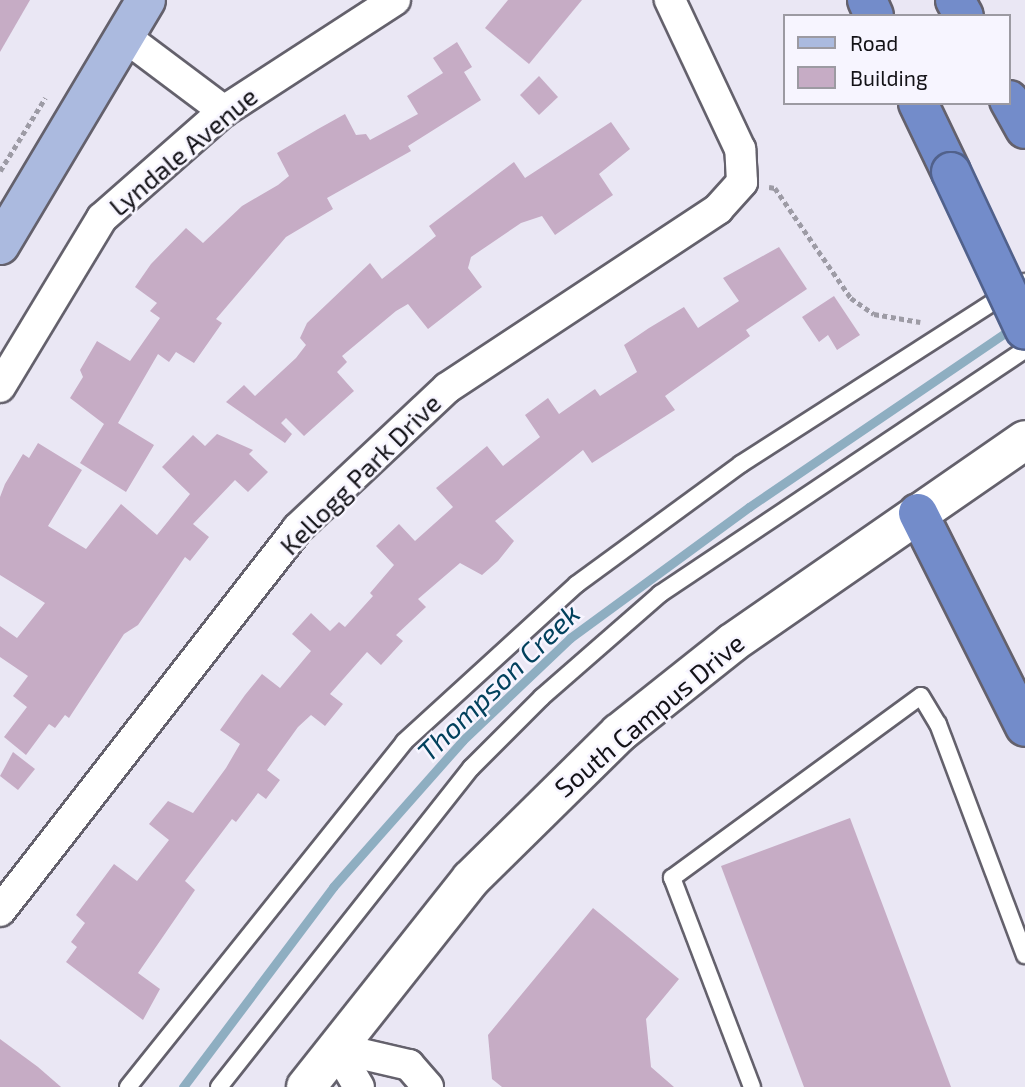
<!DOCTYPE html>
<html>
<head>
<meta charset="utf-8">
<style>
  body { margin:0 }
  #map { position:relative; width:1025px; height:1087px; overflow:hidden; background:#eae7f4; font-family:"Exo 2",sans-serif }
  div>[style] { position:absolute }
  .stream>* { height:9px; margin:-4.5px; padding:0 4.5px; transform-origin:4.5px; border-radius:4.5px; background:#8eaec1 }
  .building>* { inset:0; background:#c6acc5 }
  .path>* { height:4.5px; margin-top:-2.25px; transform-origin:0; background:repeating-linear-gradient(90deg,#9d9ba5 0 5px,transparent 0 8.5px) }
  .roads { filter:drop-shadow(2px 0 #64616c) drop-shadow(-2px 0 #64616c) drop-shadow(0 2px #64616c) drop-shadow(0 -2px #64616c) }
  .lane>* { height:16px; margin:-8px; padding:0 8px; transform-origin:8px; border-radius:8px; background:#fff }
  .street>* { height:30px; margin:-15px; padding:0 15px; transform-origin:15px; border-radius:15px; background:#fff }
  .secondary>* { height:38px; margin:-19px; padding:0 19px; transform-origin:19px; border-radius:19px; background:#fff }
  .primary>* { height:38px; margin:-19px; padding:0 19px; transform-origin:19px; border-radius:19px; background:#abbadf }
  .highway>* { height:38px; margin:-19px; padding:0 19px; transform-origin:19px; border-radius:19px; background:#738cca }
  .bridges { filter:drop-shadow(2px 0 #51618b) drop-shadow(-2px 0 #51618b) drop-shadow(0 2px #51618b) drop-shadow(0 -2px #51618b) }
  .highway-bridge>* { height:38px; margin:-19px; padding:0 19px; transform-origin:19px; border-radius:19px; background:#738cca }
  span { translate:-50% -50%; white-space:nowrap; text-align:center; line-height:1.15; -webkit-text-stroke:5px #f7f5ff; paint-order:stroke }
  .street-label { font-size:26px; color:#131217 }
  .water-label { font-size:28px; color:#02415d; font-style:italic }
  .legend { position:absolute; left:783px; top:14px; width:228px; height:91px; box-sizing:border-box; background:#f7f5ff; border:2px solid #9c9aa2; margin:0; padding:9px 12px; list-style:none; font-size:21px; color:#131217 }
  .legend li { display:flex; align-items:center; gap:14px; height:35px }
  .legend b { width:35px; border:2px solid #9c9aa2 }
</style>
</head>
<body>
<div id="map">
  <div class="stream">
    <i style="left:183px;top:1087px;width:250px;rotate:-53.1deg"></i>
    <i style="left:333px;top:887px;width:196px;rotate:-48.5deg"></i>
    <i style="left:463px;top:740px;width:148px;rotate:-43.6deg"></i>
    <i style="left:570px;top:638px;width:222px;rotate:-36.2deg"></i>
    <i style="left:749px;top:507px;width:320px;rotate:-34.2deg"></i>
  </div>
  <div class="building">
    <i style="clip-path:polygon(0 0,30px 0,0 52px)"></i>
    <i style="clip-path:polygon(508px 0,582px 0,529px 64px,485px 28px)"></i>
    <i style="clip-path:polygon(457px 42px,472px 67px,464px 72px,481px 100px,408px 146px,411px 151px,327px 198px,333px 209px,286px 237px,216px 319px,222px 323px,194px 363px,176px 352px,169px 362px,158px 354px,118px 423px,154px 445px,126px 492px,80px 463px,104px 424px,70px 398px,83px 377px,80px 370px,97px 341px,130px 361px,160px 318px,150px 311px,157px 303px,135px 287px,151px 264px,186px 228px,203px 243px,242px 206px,278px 185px,289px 176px,277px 153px,318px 129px,345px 114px,356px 135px,366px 134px,370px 140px,418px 114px,407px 96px,443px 73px,433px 58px)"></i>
    <i style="clip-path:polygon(539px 76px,558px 97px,539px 115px,520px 95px)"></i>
    <i style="clip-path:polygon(611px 122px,630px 149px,599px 174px,613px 195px,555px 235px,542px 216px,521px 223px,471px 257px,468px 268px,482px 287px,428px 329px,408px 304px,396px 311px,342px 356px,347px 362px,337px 372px,354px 391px,304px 436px,286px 418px,281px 423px,292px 434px,285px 443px,226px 402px,244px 385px,255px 396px,296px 358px,306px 345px,300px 338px,307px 323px,370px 263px,382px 279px,436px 236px,429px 226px,514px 162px,525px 178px)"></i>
    <i style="clip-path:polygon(779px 247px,807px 289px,746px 330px,750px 336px,665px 396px,675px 410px,592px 463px,583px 450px,495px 521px,514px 541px,498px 561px,482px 575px,460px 563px,418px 599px,426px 607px,396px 635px,403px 641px,381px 665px,367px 652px,330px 694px,343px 704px,325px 726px,311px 715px,298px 727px,267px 770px,280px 780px,266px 799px,258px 793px,236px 822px,232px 819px,185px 881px,195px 890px,138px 973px,160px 989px,143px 1020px,66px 962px,77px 947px,71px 942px,85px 923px,76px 915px,114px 864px,137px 881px,169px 840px,149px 824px,168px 801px,193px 813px,226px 768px,240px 744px,220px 730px,245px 695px,262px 674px,280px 688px,311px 651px,292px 634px,311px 613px,330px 631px,339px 622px,345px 627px,373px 596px,370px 593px,394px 565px,376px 546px,399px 524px,415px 541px,453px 507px,436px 488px,487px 446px,503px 466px,540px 437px,525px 415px,548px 398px,559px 414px,595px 389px,600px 396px,637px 372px,624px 345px,649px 328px,684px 307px,698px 328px,739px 301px,723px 278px)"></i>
    <i style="clip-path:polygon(834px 296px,860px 335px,837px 350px,828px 335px,819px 342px,802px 317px)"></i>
    <i style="clip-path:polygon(217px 434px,253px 450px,249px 454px,268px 472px,248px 492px,235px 480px,193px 524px,209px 537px,190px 561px,185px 557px,138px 625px,124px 634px,69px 718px,65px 715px,55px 728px,49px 724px,26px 755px,4px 737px,27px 707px,13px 696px,28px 676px,0 657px,0 626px,17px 638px,45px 603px,0 575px,0 497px,5px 484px,23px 454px,29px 458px,38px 443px,82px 470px,48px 526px,86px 549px,121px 504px,157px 535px,190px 494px,162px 467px,193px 435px,205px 446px)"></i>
    <i style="clip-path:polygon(13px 752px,35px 769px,18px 790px,0 776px)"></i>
    <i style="clip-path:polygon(850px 818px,951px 1087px,804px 1087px,721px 866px)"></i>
    <i style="clip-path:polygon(593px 908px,679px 979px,646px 1019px,651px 1067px,674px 1087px,502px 1087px,492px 1079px,488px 1035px)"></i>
    <i style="clip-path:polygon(0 1039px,38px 1067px,61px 1087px,0 1087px)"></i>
  </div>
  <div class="path">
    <i style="left:0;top:171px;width:86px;rotate:-58.3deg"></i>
    <i style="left:769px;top:187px;width:6px;rotate:9deg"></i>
    <i style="left:775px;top:188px;width:134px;rotate:55.4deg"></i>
    <i style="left:851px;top:298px;width:28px;rotate:35deg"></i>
    <i style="left:874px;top:314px;width:47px;rotate:9.9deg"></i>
  </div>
  <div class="roads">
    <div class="lane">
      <i style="left:128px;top:1087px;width:442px;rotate:-51.3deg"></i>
      <i style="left:404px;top:742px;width:234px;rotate:-42.4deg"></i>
      <i style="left:577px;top:584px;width:203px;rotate:-36.2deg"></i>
      <i style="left:741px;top:464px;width:337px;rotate:-32.7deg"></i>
      <i style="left:219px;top:1087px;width:407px;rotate:-51.7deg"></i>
      <i style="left:471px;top:768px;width:100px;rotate:-45deg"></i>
      <i style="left:542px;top:697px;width:157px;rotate:-41.1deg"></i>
      <i style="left:660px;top:594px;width:439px;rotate:-33.8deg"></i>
      <i style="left:752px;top:1087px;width:224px;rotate:-110.9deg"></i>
      <i style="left:672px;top:878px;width:308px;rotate:-36.2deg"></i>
      <i style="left:921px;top:696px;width:33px;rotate:59deg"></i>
      <i style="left:938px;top:724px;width:247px;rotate:69.4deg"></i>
    </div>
    <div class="street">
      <i style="left:124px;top:36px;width:125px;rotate:36.9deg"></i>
      <i style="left:0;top:387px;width:197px;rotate:-58.9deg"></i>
      <i style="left:102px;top:218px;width:162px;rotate:-41.3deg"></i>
      <i style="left:224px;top:111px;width:204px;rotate:-33deg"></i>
      <i style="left:0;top:911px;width:485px;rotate:-52.1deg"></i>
      <i style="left:298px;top:528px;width:204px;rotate:-43.2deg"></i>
      <i style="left:447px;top:388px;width:325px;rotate:-33.4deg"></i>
      <i style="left:718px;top:209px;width:36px;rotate:-48deg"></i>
      <i style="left:742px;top:182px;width:33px;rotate:-93deg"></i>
      <i style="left:740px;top:149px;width:165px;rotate:-115.2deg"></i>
      <i style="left:336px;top:1048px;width:75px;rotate:13.1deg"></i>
      <i style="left:409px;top:1065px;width:29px;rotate:49deg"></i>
      <i style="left:336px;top:1048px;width:45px;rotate:59.5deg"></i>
    </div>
    <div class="secondary">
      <i style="left:306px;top:1087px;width:265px;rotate:-51.6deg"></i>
      <i style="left:471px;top:879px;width:208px;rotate:-44.6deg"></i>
      <i style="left:619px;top:733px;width:144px;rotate:-38.5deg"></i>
      <i style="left:732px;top:643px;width:356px;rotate:-34.7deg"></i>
    </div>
    <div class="primary">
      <i style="left:0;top:245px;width:285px;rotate:-59.2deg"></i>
    </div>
    <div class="highway">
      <i style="left:867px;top:0;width:17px;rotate:66deg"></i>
      <i style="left:955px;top:0;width:18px;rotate:61deg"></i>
      <i style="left:1009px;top:100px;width:33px;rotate:61deg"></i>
      <i style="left:918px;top:103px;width:76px;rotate:64.4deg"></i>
      <i style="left:918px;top:513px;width:239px;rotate:63.4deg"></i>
    </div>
  </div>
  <div class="bridges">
    <div class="highway-bridge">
      <i style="left:951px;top:172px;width:174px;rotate:64.9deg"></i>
    </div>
  </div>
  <div class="street-label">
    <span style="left:183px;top:151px;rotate:-40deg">Lyndale Avenue</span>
    <span style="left:360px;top:474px;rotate:-45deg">Kellogg Park Drive</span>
    <span style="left:649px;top:715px;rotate:-40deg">South Campus Drive</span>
  </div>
  <div class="water-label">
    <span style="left:498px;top:682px;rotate:-44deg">Thompson Creek</span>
  </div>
  <ul class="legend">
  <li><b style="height:9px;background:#abbadf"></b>Road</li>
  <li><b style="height:19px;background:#c6acc5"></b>Building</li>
  </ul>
</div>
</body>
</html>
